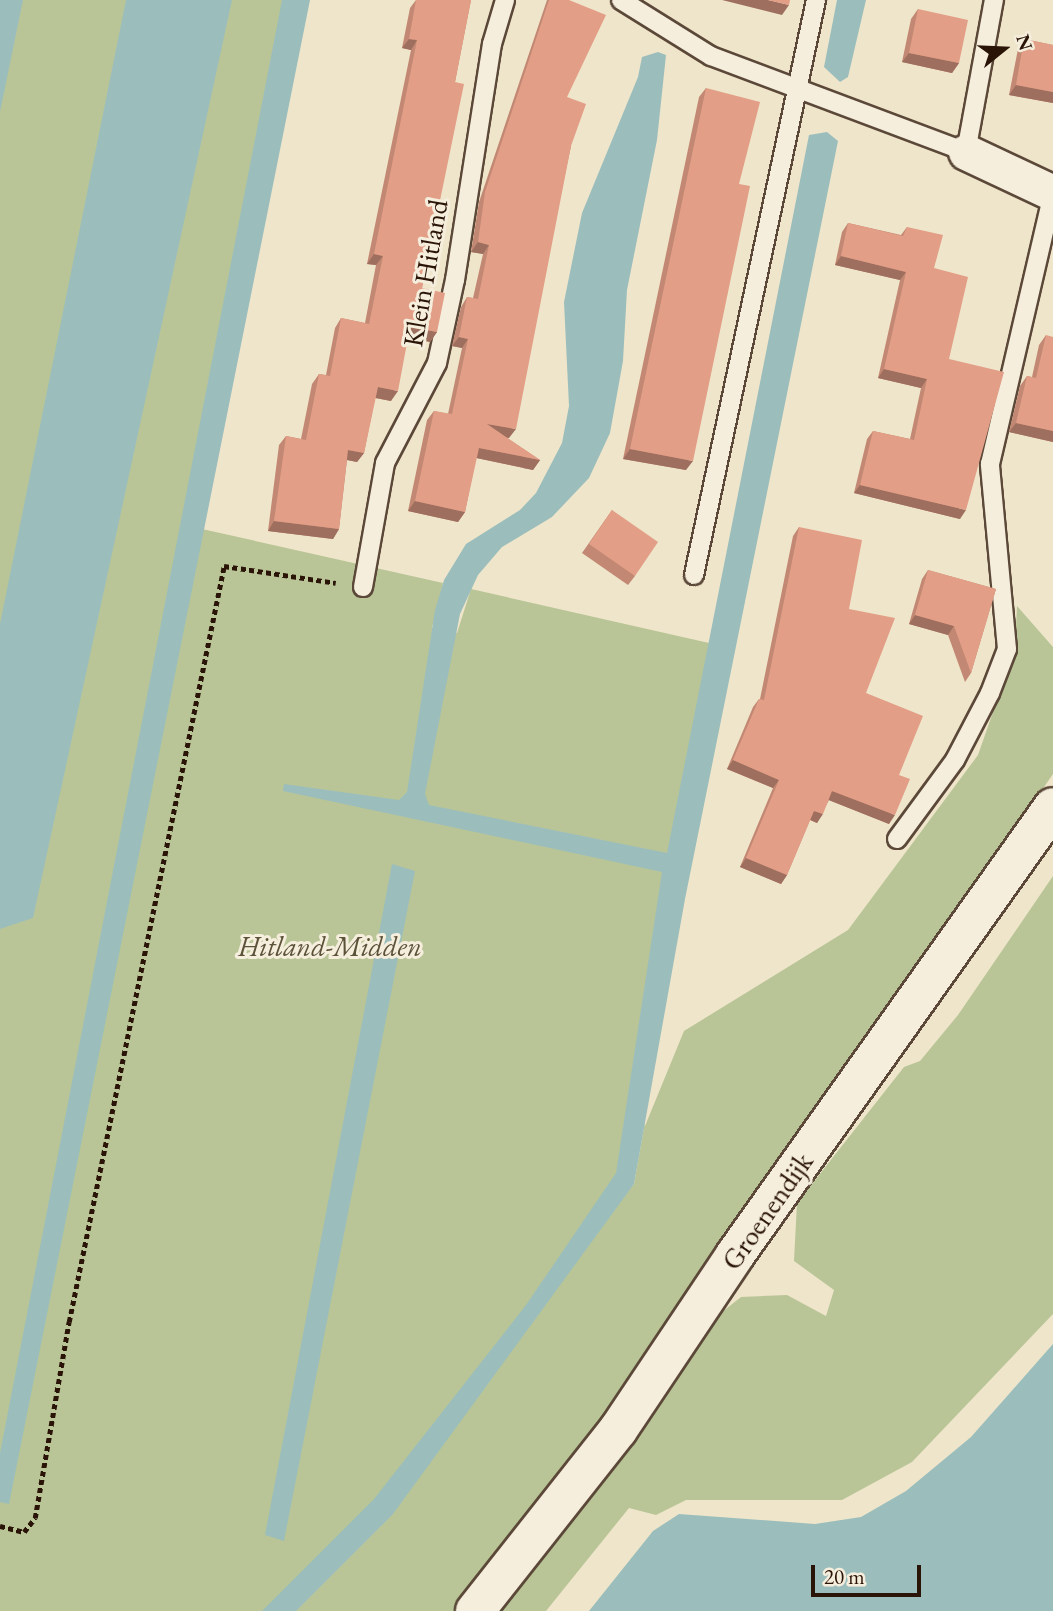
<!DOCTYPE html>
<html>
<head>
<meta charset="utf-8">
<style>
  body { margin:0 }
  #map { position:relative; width:1053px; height:1611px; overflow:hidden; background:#efe5ca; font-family:"EB Garamond",serif }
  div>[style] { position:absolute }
  .green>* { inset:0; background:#b9c597 }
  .water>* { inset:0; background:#9bbebc }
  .path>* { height:4.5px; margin-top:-2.25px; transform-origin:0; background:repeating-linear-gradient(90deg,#2a1307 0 5px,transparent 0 8.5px) }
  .roads { filter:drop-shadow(2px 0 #5b4838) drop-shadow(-2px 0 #5b4838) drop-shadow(0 2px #5b4838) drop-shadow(0 -2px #5b4838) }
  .service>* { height:18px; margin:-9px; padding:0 9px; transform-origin:9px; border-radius:9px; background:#f5eedd }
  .minor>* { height:35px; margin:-17.5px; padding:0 17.5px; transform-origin:17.5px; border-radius:17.5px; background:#f5eedd }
  .tertiary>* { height:38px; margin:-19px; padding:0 19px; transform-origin:19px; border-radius:19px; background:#f5eedd }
  .wall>* { inset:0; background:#c28873 }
  .shaded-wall>* { inset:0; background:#9e6f5e }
  .building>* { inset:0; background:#e29e86 }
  span { translate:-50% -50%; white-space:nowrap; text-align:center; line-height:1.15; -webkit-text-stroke:6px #f5eedd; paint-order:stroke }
  .street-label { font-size:28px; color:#2a1307 }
  .park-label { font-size:28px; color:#5c5139; font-style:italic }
  .north { position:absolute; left:969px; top:14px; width:70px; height:70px; -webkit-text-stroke:5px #f5eedd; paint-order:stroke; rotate:72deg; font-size:19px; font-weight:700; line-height:28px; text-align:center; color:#2a1307 }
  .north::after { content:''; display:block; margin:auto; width:24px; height:32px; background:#2a1307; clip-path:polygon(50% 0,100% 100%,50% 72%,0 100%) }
  .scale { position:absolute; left:811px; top:1565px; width:110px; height:32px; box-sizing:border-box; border:4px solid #2a1307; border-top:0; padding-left:9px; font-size:21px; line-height:24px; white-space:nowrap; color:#2a1307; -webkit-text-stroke:5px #f5eedd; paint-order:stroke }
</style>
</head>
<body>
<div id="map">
  <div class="green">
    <i style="clip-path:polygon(0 0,294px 0,191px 584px,202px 529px,443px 583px,432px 628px,457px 633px,471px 589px,709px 643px,618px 1204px,634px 1184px,645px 1122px,645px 1126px,684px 1031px,848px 930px,978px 755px,1015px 649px,1017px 606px,1053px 647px,1053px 774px,628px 1390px,462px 1611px,0 1611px)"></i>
    <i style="clip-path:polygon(1053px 876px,1053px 1314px,912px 1462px,842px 1500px,686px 1500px,656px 1515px,629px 1508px,546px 1611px,491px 1611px,712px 1320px,741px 1297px,787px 1295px,826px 1316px,834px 1290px,794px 1261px,797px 1203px,904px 1067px,920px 1061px,958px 1015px)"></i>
  </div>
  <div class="water">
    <i style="clip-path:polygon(0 0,23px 0,0 112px)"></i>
    <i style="clip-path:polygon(126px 0,232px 0,33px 918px,0 929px,0 624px)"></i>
    <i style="clip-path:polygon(282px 0,310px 0,9px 1504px,0 1502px,0 1453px)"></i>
    <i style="clip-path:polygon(837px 0,866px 0,848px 77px,840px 82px,824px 67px)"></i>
    <i style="clip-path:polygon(658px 52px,666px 55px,657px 140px,627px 290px,623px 361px,610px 433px,589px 478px,552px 517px,502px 547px,478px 575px,460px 614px,425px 794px,429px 805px,667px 853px,809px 135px,827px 132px,838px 141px,685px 899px,634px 1184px,393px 1514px,296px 1611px,262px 1611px,374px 1499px,526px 1305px,616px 1173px,662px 872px,283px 791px,284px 784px,399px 800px,407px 792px,435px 610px,444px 580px,466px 544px,520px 510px,536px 493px,562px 443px,569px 406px,564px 302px,582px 213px,638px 77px,642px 57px)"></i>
    <i style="clip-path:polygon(392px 864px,415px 871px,284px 1541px,265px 1535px)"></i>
    <i style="clip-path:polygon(1053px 1344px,1053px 1611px,589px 1611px,653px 1531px,679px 1514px,815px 1524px,861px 1517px,906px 1491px,971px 1437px)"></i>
  </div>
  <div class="path">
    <i style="left:0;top:1526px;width:25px;rotate:14deg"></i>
    <i style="left:24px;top:1532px;width:18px;rotate:-52deg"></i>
    <i style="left:35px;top:1518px;width:199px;rotate:-80.2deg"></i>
    <i style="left:69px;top:1322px;width:772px;rotate:-78.41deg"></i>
    <i style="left:224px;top:566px;width:113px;rotate:8.6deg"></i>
  </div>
  <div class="roads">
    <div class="service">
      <i style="left:621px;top:0;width:106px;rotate:31.9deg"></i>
      <i style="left:711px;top:56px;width:272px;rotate:20.6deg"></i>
      <i style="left:966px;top:152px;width:155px;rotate:-79.6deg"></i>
      <i style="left:694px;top:575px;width:588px;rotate:-78.02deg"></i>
      <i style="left:363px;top:587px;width:126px;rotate:-79.9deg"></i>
      <i style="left:385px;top:463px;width:113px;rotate:-62.5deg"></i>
      <i style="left:437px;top:363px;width:85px;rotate:-77.8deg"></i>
      <i style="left:455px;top:280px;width:239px;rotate:-81.1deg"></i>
      <i style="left:492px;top:44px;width:46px;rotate:-73.5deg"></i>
      <i style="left:897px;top:839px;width:98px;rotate:-53.7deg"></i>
      <i style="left:955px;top:760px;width:76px;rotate:-62.4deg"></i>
      <i style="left:990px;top:693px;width:47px;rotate:-68.9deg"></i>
      <i style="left:1007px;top:649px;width:186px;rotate:-95.3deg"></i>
      <i style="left:990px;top:464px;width:278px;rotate:-76.9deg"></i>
    </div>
    <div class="minor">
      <i style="left:966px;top:152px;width:96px;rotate:25.2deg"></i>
    </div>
    <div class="tertiary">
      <i style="left:475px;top:1611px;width:231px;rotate:-51.7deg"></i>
      <i style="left:618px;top:1430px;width:211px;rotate:-56.2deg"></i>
      <i style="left:735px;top:1255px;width:549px;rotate:-54.63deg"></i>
    </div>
  </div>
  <div class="wall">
    <i style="clip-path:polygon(416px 0,471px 0,455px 82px,422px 288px,437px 332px,430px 342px,408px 337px,391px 401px,375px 398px,364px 453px,357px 462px,347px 460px,339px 529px,333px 539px,268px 531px,279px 445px,286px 436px,301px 439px,312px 384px,319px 374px,326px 375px,335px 328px,341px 318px,365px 323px,376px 265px,367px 264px,411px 50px,402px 48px,410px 8px)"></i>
    <i style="clip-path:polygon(547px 0,569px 0,567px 97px,571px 146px,509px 438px,507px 438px,540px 460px,533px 470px,476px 458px,465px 512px,458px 522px,408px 511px,427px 420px,434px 411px,448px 414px,462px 348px,452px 346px,461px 307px,467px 297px,473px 298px,483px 254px,471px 252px,479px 202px)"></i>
    <i style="clip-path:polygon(918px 9px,959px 63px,952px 73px,902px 62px,911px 19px)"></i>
    <i style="clip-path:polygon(1024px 39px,1053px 45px,1053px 103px,1009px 95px,1018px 49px)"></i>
    <i style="clip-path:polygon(706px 88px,739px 184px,686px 470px,623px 459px,699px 97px)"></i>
    <i style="clip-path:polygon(848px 223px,901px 235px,907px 227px,934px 268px,949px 359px,960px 519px,854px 493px,867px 439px,873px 431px,910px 439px,921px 388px,878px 378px,900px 280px,835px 265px,842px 232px)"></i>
    <i style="clip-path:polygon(1046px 335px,1053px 442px,1009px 432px,1020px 386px,1027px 376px,1032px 377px,1039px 345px)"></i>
    <i style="clip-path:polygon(612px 510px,635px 576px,628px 585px,582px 553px)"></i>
    <i style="clip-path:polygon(799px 527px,849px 609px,866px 693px,899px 775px,889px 824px,829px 800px,817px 823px,810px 820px,787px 875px,781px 884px,740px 867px,773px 788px,727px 769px,753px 707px,759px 699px,760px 699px,793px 536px)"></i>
    <i style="clip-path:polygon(928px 570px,996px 589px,971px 673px,965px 682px,948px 635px,909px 624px,922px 579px)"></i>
  </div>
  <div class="shaded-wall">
    <i style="clip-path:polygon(722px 0,768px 0,789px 5px,782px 15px)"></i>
    <i style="clip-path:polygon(409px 39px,417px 40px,411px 50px,402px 48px)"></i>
    <i style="clip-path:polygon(909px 53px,959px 63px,952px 73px,902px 62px)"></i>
    <i style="clip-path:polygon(1016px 85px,1053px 92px,1053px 103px,1009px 95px)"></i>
    <i style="clip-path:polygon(478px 242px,489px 245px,483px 254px,471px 252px)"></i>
    <i style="clip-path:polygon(374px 254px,383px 256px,376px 265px,367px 264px)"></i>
    <i style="clip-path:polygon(841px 256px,906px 272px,900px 280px,835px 265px)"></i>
    <i style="clip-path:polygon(410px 327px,437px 332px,430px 342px,404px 337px)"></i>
    <i style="clip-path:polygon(459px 337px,468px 339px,462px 348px,452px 346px)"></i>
    <i style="clip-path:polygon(884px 369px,927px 379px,921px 388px,878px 378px)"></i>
    <i style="clip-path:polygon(378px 387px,398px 391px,391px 401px,371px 397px)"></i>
    <i style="clip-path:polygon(1016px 423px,1053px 431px,1053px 442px,1009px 432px)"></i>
    <i style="clip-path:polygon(487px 424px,516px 429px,509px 438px,480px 433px)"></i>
    <i style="clip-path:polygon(479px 448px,540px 460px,533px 470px,472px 457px)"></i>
    <i style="clip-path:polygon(630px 449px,693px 461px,686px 470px,623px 459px)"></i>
    <i style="clip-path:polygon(348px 450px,364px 453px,357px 462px,342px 459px)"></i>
    <i style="clip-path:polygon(860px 485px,966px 510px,960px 519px,854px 493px)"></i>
    <i style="clip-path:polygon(415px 501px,465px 512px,458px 522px,408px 511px)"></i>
    <i style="clip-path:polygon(274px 521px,339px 529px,333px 539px,268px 531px)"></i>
    <i style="clip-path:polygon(915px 615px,954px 626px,948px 635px,909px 624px)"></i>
    <i style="clip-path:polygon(733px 760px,779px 780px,773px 788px,727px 769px)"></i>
    <i style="clip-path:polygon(832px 791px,895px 815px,889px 824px,826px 799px)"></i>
    <i style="clip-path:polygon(814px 811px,823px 814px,817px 823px,808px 819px)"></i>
    <i style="clip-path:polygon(746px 858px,787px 875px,781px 884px,740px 867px)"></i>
  </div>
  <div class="building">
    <i style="clip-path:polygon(416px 0,471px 0,455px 82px,464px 84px,422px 288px,445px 293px,437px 332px,410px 327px,398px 391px,378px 387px,364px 453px,348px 450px,339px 529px,274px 521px,286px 436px,306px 440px,319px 374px,330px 376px,341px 318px,369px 324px,383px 256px,374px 254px,417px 40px,409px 39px)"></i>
    <i style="clip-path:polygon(549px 0,569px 0,606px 15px,567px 97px,586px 104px,571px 146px,516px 429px,487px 424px,540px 460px,479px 448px,465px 512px,415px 501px,434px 411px,452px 414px,468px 339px,459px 337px,467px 297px,478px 299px,489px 245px,478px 242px,485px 192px)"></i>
    <i style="clip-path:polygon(768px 0,790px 0,789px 5px)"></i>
    <i style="clip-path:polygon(918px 9px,968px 20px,959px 63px,909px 53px)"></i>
    <i style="clip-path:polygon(1024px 39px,1053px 45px,1053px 92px,1016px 85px)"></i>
    <i style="clip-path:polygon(706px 88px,760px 102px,739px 184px,750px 186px,693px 461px,630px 449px)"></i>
    <i style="clip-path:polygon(848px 223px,903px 236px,907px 227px,943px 235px,934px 268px,968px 277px,949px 359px,1004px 372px,966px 510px,860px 485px,873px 431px,914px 440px,927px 379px,884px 369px,906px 272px,841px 256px)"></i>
    <i style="clip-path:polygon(1046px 335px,1053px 337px,1053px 431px,1016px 423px,1027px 376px,1036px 378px)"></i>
    <i style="clip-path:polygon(612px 510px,658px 542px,635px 576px,589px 544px)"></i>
    <i style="clip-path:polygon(799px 527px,862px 540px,849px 609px,895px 618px,866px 693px,923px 716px,899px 775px,910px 779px,895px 815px,832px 791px,823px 814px,814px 811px,787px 875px,746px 858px,779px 780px,733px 760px,759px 699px,764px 700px)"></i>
    <i style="clip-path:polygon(928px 570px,996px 589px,971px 673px,954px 626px,915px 615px)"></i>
  </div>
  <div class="street-label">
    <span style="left:425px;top:273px;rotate:-80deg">Klein Hitland</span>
    <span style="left:767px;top:1211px;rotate:-55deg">Groenendijk</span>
  </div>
  <div class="park-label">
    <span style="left:330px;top:946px">Hitland-Midden</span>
  </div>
  <div class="north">N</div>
  <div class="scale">20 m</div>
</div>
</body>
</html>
